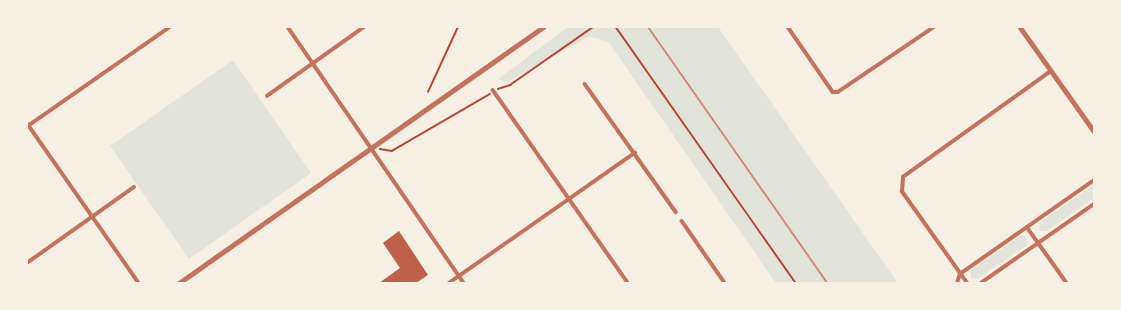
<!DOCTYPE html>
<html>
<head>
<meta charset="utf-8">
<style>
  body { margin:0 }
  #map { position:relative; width:1121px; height:310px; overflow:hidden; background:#f6efe4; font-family:"DejaVu Sans",sans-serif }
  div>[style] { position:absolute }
  .green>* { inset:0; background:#e2e4dc }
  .building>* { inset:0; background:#bf614a }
  .path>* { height:1.5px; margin:-0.75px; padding:0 0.75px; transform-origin:0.75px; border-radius:0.75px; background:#b5482f }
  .minor>* { height:3.5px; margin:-1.75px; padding:0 1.75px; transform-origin:1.75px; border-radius:1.75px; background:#c5725c }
  .tertiary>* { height:4.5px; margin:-2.25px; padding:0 2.25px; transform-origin:2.25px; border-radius:2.25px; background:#c5725c }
  .rail>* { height:2px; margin:-1px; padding:0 1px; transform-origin:1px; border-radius:1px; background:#cf8b77 }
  span { translate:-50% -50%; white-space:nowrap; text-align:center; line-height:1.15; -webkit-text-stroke:3px #f6efe4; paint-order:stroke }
  .frame { position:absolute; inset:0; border:28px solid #f6efe4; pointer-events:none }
</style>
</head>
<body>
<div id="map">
  <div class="green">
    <i style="clip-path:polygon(568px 27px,718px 27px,898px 283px,776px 283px,609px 43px,590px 36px,507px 82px,498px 79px)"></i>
    <i style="clip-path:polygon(233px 60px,311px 173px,189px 259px,110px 146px)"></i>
    <i style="clip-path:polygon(1094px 185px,1094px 198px,1047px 231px,1039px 231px,1040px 222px)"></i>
    <i style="clip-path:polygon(1020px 236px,1026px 236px,1027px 245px,977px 279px,971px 278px,971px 270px)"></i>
  </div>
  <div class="building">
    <i style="clip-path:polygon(399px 231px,428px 275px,416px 283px,379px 283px,400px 268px,383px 243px)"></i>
  </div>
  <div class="path">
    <i style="left:616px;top:27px;width:313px;rotate:54.9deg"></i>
    <i style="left:498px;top:89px;width:13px;rotate:-18deg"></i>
    <i style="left:510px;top:85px;width:101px;rotate:-34.9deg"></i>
    <i style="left:428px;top:92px;width:72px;rotate:-65.2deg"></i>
    <i style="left:380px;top:149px;width:12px;rotate:9deg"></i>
    <i style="left:392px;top:151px;width:113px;rotate:-30.2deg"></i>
  </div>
  <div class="minor">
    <i style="left:288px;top:27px;width:311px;rotate:55.5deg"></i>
    <i style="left:788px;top:27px;width:79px;rotate:55.3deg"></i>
    <i style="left:833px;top:92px;width:5px"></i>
    <i style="left:838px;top:92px;width:116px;rotate:-34.1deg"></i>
    <i style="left:585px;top:84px;width:157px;rotate:54.6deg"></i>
    <i style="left:493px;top:90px;width:236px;rotate:55deg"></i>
    <i style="left:267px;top:96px;width:119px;rotate:-35.4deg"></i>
    <i style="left:27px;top:123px;width:195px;rotate:55deg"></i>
    <i style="left:28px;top:126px;width:173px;rotate:-34.9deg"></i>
    <i style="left:682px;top:221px;width:75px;rotate:55.3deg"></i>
    <i style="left:1027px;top:227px;width:69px;rotate:54.5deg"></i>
    <i style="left:27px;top:263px;width:131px;rotate:-35.4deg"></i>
    <i style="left:449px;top:283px;width:227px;rotate:-35deg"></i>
    <i style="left:957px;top:283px;width:9px;rotate:-72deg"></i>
    <i style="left:960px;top:274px;width:164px;rotate:-35deg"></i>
    <i style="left:967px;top:283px;width:112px;rotate:-125.5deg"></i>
    <i style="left:902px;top:192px;width:15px;rotate:-86deg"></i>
    <i style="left:903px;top:177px;width:182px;rotate:-35.6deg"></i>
    <i style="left:981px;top:283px;width:138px;rotate:-35deg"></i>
  </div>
  <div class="tertiary">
    <i style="left:1020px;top:27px;width:128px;rotate:54.6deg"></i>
    <i style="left:179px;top:283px;width:445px;rotate:-35.1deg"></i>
  </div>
  <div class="rail">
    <i style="left:648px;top:27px;width:312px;rotate:55deg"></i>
  </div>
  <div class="frame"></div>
</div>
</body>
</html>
